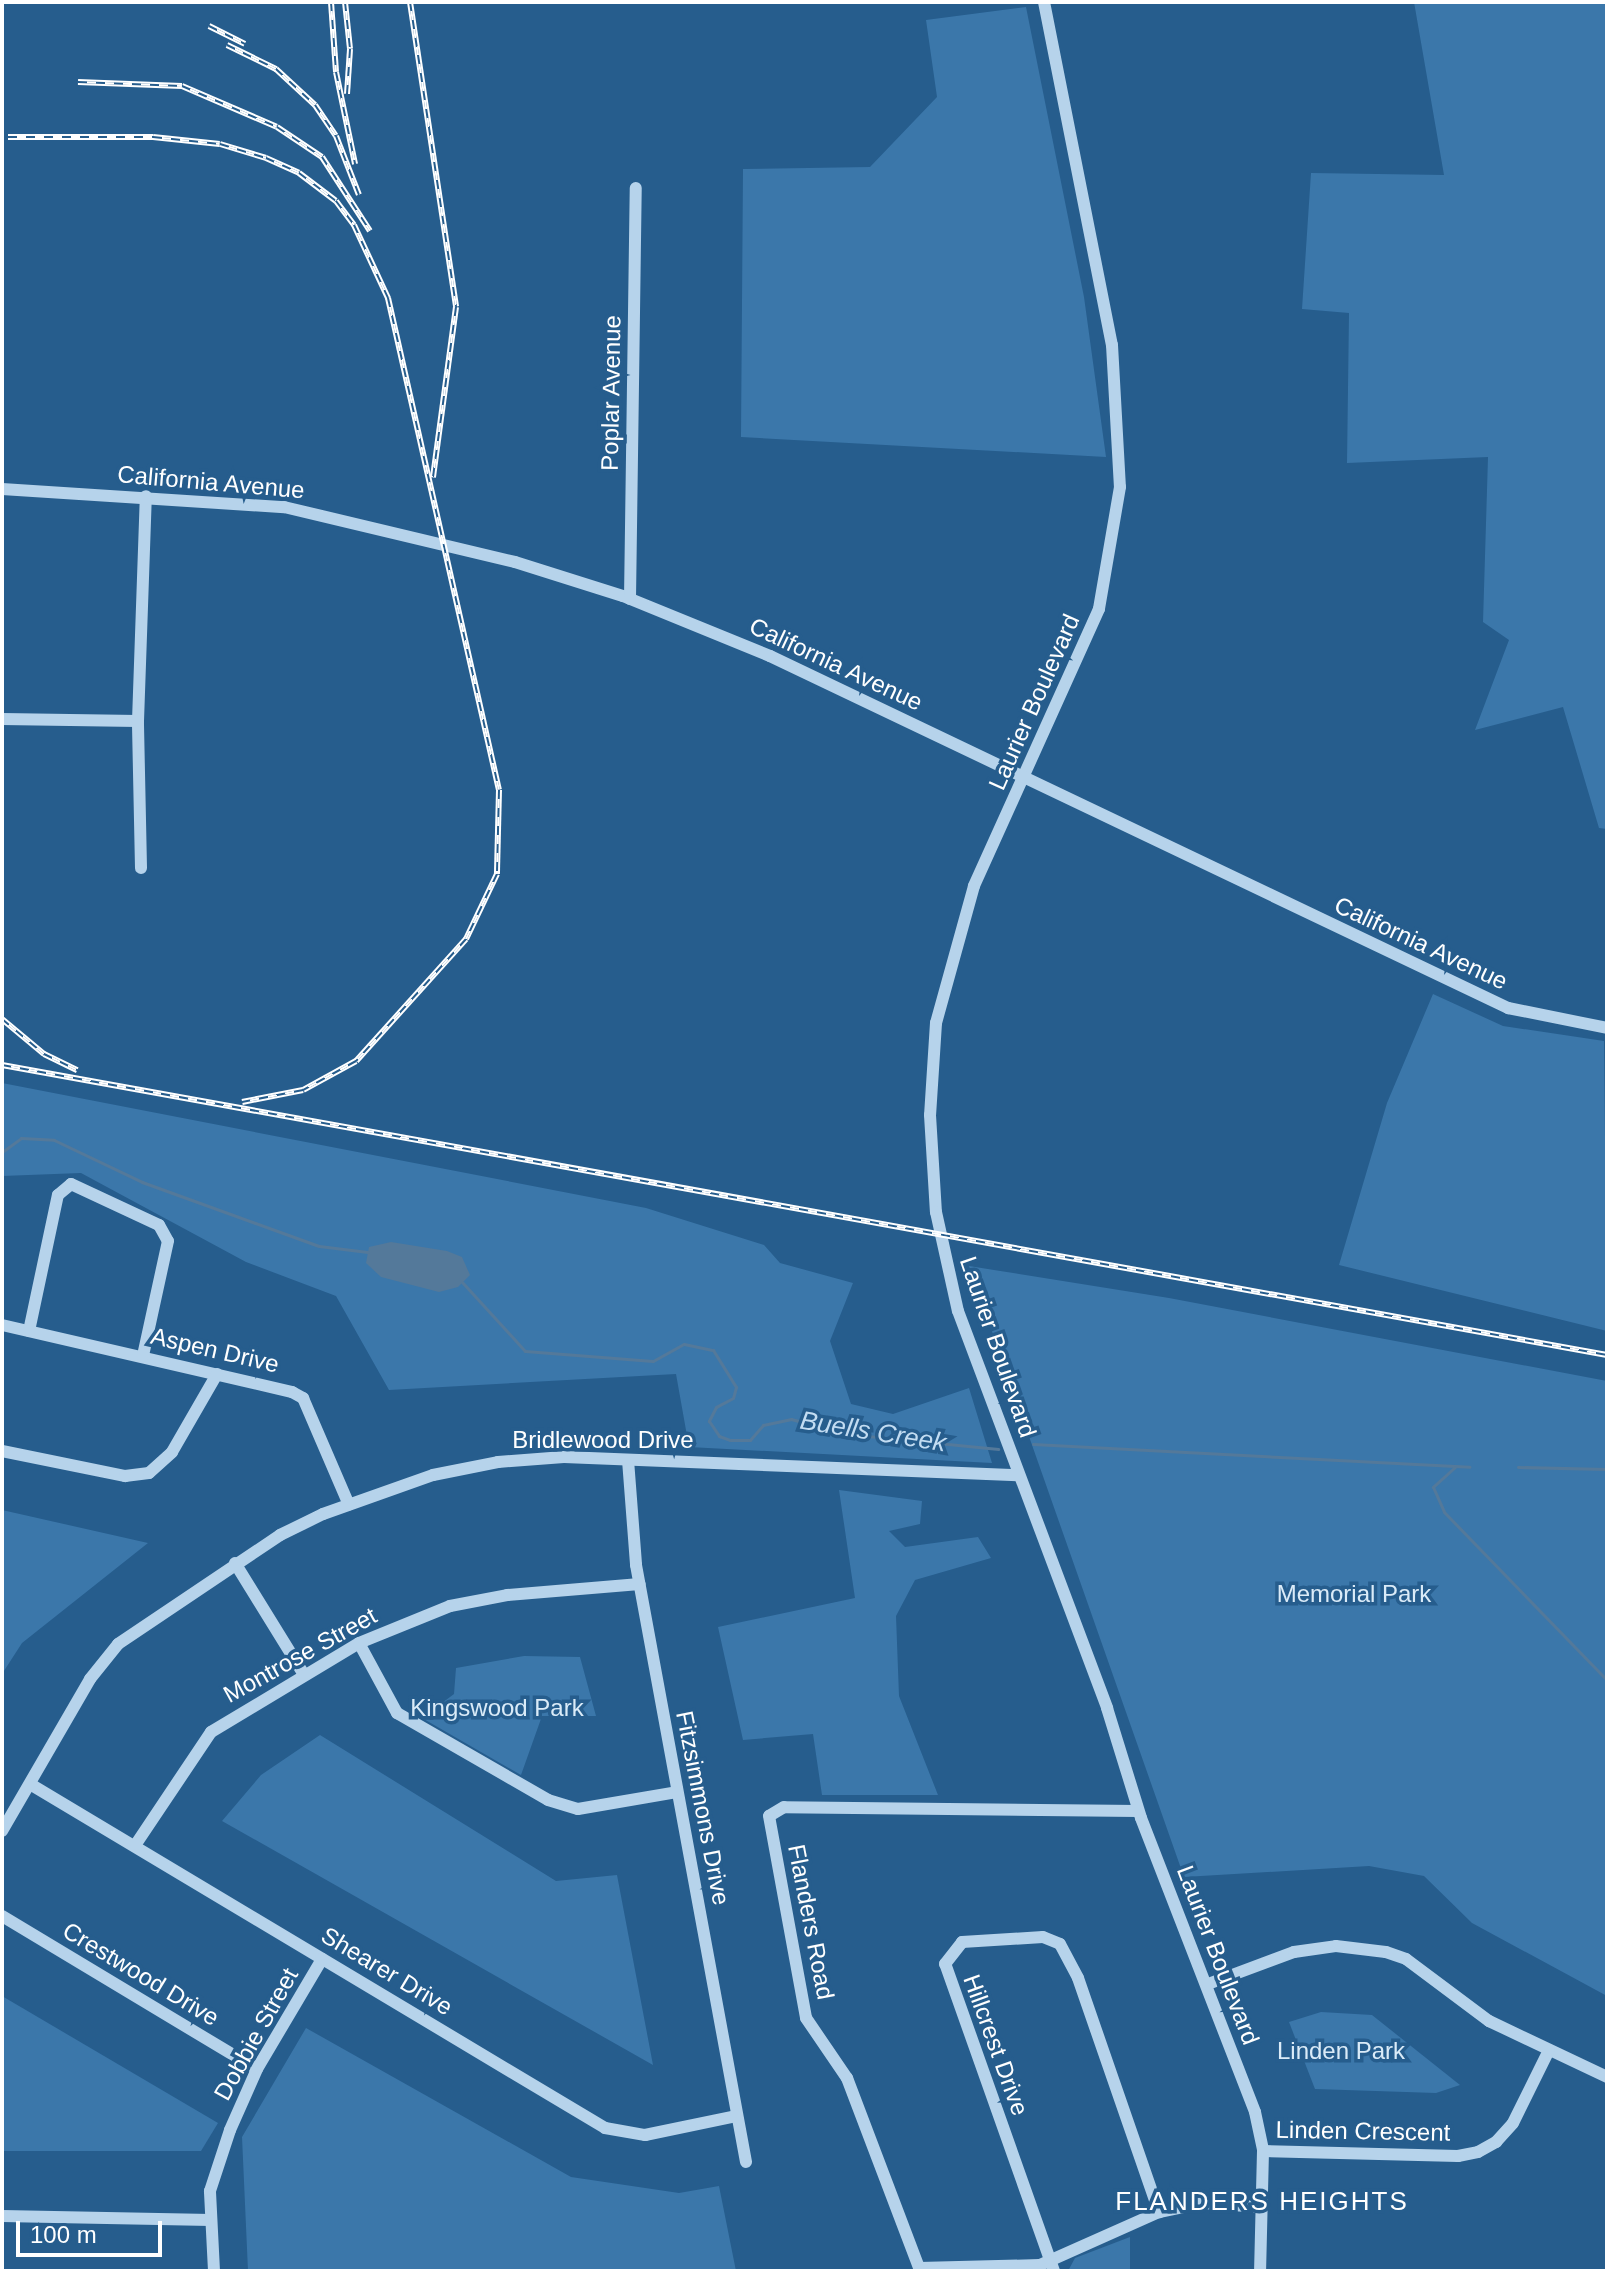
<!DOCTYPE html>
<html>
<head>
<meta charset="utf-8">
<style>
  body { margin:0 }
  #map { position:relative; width:1609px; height:2273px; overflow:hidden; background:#265d8d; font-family:Helvetica,sans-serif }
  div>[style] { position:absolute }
  .green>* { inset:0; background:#3b77aa }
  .water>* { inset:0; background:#54799a }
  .stream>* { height:3px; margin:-1.5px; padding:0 1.5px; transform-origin:1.5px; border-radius:1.5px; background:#54799a }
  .minor>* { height:12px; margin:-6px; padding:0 6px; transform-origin:6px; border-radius:6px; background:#b6d3eb }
  .rail>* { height:6px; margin-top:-3px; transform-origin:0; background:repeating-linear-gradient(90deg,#265d8d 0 9px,#fff 0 18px); box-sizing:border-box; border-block:2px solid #fff }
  span { translate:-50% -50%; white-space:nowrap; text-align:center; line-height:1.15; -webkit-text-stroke:7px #265d8d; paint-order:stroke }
  .street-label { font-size:24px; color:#fff }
  .park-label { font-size:24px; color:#daebf8 }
  .water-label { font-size:26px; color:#c2dcf2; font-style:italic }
  .neighbourhood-label { font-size:26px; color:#fff; letter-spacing:2px }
  .frame { position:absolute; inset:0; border:4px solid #fff; pointer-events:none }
  .scale { position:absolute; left:16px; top:2221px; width:146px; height:36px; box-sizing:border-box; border:4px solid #fff; border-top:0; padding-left:10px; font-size:24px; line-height:28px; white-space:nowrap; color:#fff; -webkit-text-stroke:6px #265d8d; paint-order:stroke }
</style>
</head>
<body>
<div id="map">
  <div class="green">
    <i style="clip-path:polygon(1414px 2px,1607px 2px,1607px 829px,1599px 828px,1563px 707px,1475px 730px,1509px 640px,1483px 622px,1488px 457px,1347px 463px,1349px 313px,1302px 309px,1311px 173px,1444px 175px)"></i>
    <i style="clip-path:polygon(1026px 7px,1084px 297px,1106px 457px,741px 437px,743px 169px,870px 167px,937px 97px,926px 20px)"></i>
    <i style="clip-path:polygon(1433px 994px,1503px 1026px,1604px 1041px,1607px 1331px,1339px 1265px,1387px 1103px)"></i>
    <i style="clip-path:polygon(2px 1083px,646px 1208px,764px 1245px,780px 1263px,853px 1283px,830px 1341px,851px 1404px,893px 1414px,969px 1388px,992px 1463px,689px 1447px,676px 1374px,389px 1390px,336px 1296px,246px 1262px,81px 1173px,2px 1176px)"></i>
    <i style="clip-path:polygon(969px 1266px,1169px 1298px,1607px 1381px,1607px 1996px,1472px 1923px,1424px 1876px,1369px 1866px,1184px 1877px)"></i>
    <i style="clip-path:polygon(839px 1490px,922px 1501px,920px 1524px,889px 1531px,905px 1547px,978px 1537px,991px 1558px,915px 1580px,896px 1616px,899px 1696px,938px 1795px,822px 1795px,813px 1734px,743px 1740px,718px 1627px,855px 1598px)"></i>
    <i style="clip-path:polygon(2px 1510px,148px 1543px,22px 1643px,2px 1674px)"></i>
    <i style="clip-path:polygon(524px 1656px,580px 1657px,596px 1716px,542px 1716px,521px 1775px,422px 1718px,454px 1694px,456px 1668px)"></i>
    <i style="clip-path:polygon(320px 1735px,556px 1881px,617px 1875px,653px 2065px,222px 1821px,261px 1775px)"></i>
    <i style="clip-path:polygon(2px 1996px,218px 2123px,201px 2151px,2px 2151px)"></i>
    <i style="clip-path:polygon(1321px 2012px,1372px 2015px,1460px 2085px,1436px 2093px,1315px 2089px,1289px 2022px)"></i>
    <i style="clip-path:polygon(306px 2028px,571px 2177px,679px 2193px,719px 2186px,736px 2271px,248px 2271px,242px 2137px)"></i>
    <i style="clip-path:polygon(1130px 2237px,1130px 2271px,1068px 2271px,1075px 2258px)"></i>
  </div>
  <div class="water">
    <i style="clip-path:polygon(391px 1242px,447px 1251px,462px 1257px,470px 1275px,458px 1287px,439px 1292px,381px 1277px,366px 1263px,369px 1247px)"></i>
  </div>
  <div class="stream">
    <i style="left:2px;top:1152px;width:24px;rotate:-36deg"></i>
    <i style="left:21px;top:1138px;width:33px;rotate:3deg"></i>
    <i style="left:54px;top:1140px;width:98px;rotate:25.5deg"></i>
    <i style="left:142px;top:1182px;width:188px;rotate:19.9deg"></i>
    <i style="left:319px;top:1246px;width:49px;rotate:7deg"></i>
    <i style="left:462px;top:1282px;width:93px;rotate:47.6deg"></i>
    <i style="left:525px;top:1351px;width:128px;rotate:4.5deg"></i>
    <i style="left:653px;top:1361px;width:35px;rotate:-29deg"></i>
    <i style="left:684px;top:1344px;width:30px;rotate:12deg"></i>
    <i style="left:713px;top:1350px;width:44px;rotate:58.1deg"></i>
    <i style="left:736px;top:1387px;width:11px;rotate:105deg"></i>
    <i style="left:733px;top:1398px;width:19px;rotate:152deg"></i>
    <i style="left:716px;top:1407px;width:16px;rotate:117deg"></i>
    <i style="left:709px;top:1421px;width:18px;rotate:56deg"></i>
    <i style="left:719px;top:1436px;width:12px;rotate:20deg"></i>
    <i style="left:730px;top:1440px;width:20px"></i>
    <i style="left:750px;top:1440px;width:20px;rotate:-49deg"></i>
    <i style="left:763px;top:1425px;width:29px;rotate:-12deg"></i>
    <i style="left:791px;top:1419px;width:58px;rotate:15deg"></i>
    <i style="left:847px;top:1434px;width:152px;rotate:5.7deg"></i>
    <i style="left:1033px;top:1444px;width:437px;rotate:3deg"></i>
    <i style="left:1455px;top:1467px;width:30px;rotate:138deg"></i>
    <i style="left:1433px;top:1487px;width:27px;rotate:66deg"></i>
    <i style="left:1444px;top:1512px;width:234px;rotate:45.9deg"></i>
    <i style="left:1518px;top:1467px;width:89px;rotate:1.3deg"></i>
  </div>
  <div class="minor">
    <i style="left:1044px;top:2px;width:350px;rotate:78.8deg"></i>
    <i style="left:1112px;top:345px;width:142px;rotate:86.8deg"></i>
    <i style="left:1120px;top:487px;width:124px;rotate:99.8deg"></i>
    <i style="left:1099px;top:609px;width:304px;rotate:114.3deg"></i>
    <i style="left:974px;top:886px;width:142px;rotate:105.5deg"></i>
    <i style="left:936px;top:1023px;width:92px;rotate:93.7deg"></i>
    <i style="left:930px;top:1115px;width:97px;rotate:86.5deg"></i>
    <i style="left:936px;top:1212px;width:101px;rotate:77.5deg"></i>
    <i style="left:958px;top:1311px;width:424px;rotate:69.4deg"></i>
    <i style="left:1107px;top:1708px;width:115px;rotate:72.8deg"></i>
    <i style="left:1141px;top:1818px;width:315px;rotate:68.8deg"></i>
    <i style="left:1255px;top:2112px;width:40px;rotate:78deg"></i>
    <i style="left:1263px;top:2151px;width:120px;rotate:91.4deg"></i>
    <i style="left:2px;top:489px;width:283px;rotate:3.7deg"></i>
    <i style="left:284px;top:507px;width:237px;rotate:13.4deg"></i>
    <i style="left:515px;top:562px;width:113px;rotate:17.5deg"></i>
    <i style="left:623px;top:596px;width:159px;rotate:22.2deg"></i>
    <i style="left:770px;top:656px;width:818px;rotate:25.5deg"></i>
    <i style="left:1508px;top:1008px;width:101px;rotate:11.4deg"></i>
    <i style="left:630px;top:599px;width:411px;rotate:-89.2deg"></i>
    <i style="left:2px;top:719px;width:136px;rotate:0.8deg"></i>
    <i style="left:141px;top:868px;width:147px;rotate:-91.2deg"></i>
    <i style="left:138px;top:721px;width:225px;rotate:-88deg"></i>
    <i style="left:2px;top:1325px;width:298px;rotate:13deg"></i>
    <i style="left:292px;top:1392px;width:13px;rotate:29deg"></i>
    <i style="left:303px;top:1398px;width:116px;rotate:66.7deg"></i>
    <i style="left:29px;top:1331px;width:139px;rotate:-78deg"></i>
    <i style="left:58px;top:1195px;width:17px;rotate:-40deg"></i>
    <i style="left:71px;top:1184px;width:97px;rotate:25deg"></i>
    <i style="left:159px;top:1225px;width:18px;rotate:61deg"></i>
    <i style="left:168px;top:1241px;width:118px;rotate:102.3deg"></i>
    <i style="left:2px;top:1451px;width:126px;rotate:11.5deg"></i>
    <i style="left:125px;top:1476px;width:24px;rotate:-7deg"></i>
    <i style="left:149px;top:1473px;width:31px;rotate:-42deg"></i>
    <i style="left:172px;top:1452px;width:90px;rotate:-60deg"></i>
    <i style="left:628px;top:1460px;width:105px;rotate:85.6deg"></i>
    <i style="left:636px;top:1565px;width:607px;rotate:79.56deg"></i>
    <i style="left:235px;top:1563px;width:129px;rotate:58.3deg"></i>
    <i style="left:359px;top:1643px;width:80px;rotate:61.5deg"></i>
    <i style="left:397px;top:1713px;width:174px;rotate:29.9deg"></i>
    <i style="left:548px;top:1800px;width:31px;rotate:17deg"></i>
    <i style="left:578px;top:1809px;width:100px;rotate:-9.7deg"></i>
    <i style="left:30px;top:1784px;width:670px;rotate:30.89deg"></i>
    <i style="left:605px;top:2128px;width:41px;rotate:9.9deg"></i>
    <i style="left:645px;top:2135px;width:94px;rotate:-11.7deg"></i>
    <i style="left:1138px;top:1811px;width:354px;rotate:-179.4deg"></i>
    <i style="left:784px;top:1807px;width:17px;rotate:149deg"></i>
    <i style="left:769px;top:1816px;width:205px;rotate:79.6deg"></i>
    <i style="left:806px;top:2018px;width:73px;rotate:55.7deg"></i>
    <i style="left:847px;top:2078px;width:203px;rotate:69.2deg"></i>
    <i style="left:919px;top:2268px;width:121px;rotate:-1.4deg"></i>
    <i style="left:1040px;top:2265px;width:130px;rotate:-24deg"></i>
    <i style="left:1159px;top:2212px;width:45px;rotate:-11.6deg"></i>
    <i style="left:1203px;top:2203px;width:58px;rotate:3.9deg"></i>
    <i style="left:2px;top:1831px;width:176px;rotate:-59.9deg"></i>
    <i style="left:90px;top:1679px;width:45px;rotate:-51.3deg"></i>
    <i style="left:118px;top:1644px;width:195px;rotate:-33.9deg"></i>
    <i style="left:280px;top:1535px;width:48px;rotate:-26deg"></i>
    <i style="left:323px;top:1514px;width:117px;rotate:-19.5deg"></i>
    <i style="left:433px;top:1475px;width:66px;rotate:-11.3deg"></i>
    <i style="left:498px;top:1462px;width:66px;rotate:-4.3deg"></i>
    <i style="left:564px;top:1457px;width:454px;rotate:2.3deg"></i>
    <i style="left:136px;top:1844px;width:135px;rotate:-56.2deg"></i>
    <i style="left:211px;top:1732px;width:173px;rotate:-31deg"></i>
    <i style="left:359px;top:1643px;width:98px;rotate:-22.1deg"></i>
    <i style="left:450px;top:1606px;width:58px;rotate:-10.9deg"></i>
    <i style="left:507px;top:1595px;width:133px;rotate:-4.7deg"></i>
    <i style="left:2px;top:1916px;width:297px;rotate:31deg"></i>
    <i style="left:1208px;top:1984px;width:92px;rotate:-20.4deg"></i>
    <i style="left:1294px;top:1952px;width:42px;rotate:-8.1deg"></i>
    <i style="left:1336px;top:1946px;width:50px;rotate:6.8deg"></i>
    <i style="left:1386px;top:1952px;width:21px;rotate:19deg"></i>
    <i style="left:1406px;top:1959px;width:104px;rotate:36.8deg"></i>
    <i style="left:1489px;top:2021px;width:131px;rotate:25.4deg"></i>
    <i style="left:1263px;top:2151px;width:195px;rotate:1.5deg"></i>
    <i style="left:1458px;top:2156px;width:20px;rotate:-11deg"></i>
    <i style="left:1478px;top:2152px;width:21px;rotate:-29deg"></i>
    <i style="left:1496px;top:2142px;width:25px;rotate:-48deg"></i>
    <i style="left:1513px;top:2123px;width:81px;rotate:-63.7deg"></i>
    <i style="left:2px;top:2216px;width:209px;rotate:1.1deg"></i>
    <i style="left:214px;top:2271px;width:80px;rotate:-92.9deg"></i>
    <i style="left:210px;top:2191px;width:64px;rotate:-71.8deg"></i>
    <i style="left:230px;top:2130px;width:67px;rotate:-66.1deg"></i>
    <i style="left:257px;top:2069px;width:128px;rotate:-59.4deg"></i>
    <i style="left:1054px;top:2271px;width:326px;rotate:-109.5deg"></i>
    <i style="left:945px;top:1964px;width:28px;rotate:-52deg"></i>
    <i style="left:962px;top:1942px;width:81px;rotate:-3.5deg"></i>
    <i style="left:1043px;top:1937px;width:18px;rotate:22deg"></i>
    <i style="left:1060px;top:1944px;width:38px;rotate:62deg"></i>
    <i style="left:1078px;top:1978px;width:248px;rotate:70.9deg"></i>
  </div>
  <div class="rail">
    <i style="left:331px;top:2px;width:70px;rotate:85.9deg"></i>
    <i style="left:336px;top:72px;width:94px;rotate:78.3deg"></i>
    <i style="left:345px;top:2px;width:47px;rotate:83.9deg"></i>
    <i style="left:350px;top:49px;width:45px;rotate:93.8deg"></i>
    <i style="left:410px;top:2px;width:308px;rotate:81.4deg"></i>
    <i style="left:456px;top:307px;width:172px;rotate:97.7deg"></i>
    <i style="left:209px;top:26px;width:40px;rotate:26.6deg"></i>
    <i style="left:227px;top:45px;width:55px;rotate:26.1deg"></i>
    <i style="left:276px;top:69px;width:53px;rotate:42.7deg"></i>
    <i style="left:315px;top:105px;width:37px;rotate:56deg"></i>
    <i style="left:336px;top:136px;width:63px;rotate:68.7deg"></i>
    <i style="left:78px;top:82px;width:104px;rotate:2.2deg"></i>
    <i style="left:182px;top:86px;width:103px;rotate:23.3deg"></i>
    <i style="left:277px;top:127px;width:54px;rotate:33.7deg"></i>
    <i style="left:322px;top:157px;width:88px;rotate:57deg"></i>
    <i style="left:8px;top:137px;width:145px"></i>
    <i style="left:153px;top:137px;width:67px;rotate:6deg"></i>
    <i style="left:220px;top:144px;width:48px;rotate:16.9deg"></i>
    <i style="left:266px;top:158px;width:36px;rotate:24deg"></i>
    <i style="left:299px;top:173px;width:46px;rotate:37.1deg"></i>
    <i style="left:336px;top:201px;width:30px;rotate:53deg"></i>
    <i style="left:354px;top:225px;width:81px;rotate:65deg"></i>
    <i style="left:388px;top:298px;width:504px;rotate:77.29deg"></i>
    <i style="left:499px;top:790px;width:84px;rotate:91.4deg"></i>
    <i style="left:497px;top:874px;width:72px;rotate:115.5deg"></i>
    <i style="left:466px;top:939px;width:164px;rotate:132deg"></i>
    <i style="left:356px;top:1061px;width:60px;rotate:151.3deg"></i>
    <i style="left:303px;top:1090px;width:62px;rotate:168.9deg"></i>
    <i style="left:2px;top:1019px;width:55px;rotate:39.8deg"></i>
    <i style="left:44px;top:1054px;width:37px;rotate:26deg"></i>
    <i style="left:2px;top:1065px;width:1631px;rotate:10.24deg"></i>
  </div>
  <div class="street-label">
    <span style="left:611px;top:393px;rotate:-89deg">Poplar Avenue</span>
    <span style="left:211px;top:482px;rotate:5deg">California Avenue</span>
    <span style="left:836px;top:664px;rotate:25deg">California Avenue</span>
    <span style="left:1034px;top:702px;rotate:-66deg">Laurier Boulevard</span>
    <span style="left:1421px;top:943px;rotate:25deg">California Avenue</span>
    <span style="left:998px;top:1347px;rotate:71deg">Laurier Boulevard</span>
    <span style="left:215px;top:1350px;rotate:13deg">Aspen Drive</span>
    <span style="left:603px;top:1440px">Bridlewood Drive</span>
    <span style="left:300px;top:1655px;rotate:-29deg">Montrose Street</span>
    <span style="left:703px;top:1808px;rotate:79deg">Fitzsimmons Drive</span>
    <span style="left:811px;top:1922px;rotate:79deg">Flanders Road</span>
    <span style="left:1218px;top:1955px;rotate:69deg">Laurier Boulevard</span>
    <span style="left:387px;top:1971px;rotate:31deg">Shearer Drive</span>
    <span style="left:141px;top:1974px;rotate:31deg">Crestwood Drive</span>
    <span style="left:256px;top:2034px;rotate:-61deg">Dobbie Street</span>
    <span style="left:996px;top:2045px;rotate:70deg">Hillcrest Drive</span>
    <span style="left:1363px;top:2131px;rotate:1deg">Linden Crescent</span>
  </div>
  <div class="park-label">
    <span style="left:1354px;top:1594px">Memorial Park</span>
    <span style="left:497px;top:1708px">Kingswood Park</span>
    <span style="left:1341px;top:2051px">Linden Park</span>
  </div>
  <div class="water-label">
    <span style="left:873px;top:1432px;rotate:9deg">Buells Creek</span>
  </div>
  <div class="neighbourhood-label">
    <span style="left:1262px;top:2202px">FLANDERS HEIGHTS</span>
  </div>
  <div class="frame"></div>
  <div class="scale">100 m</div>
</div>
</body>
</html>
